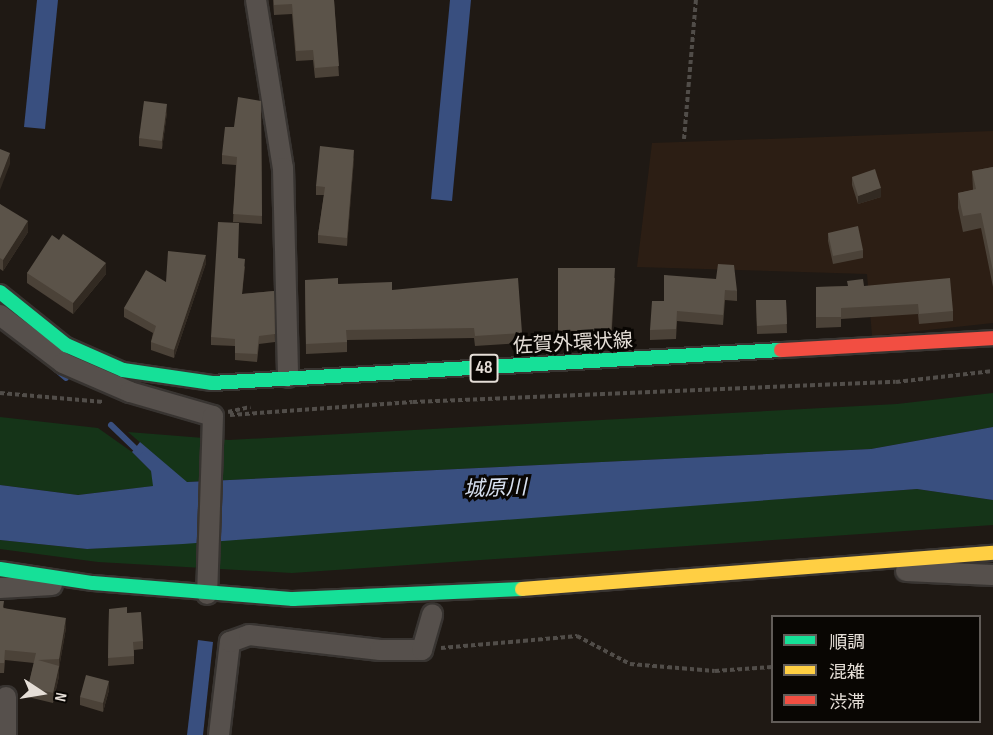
<!DOCTYPE html>
<html>
<head>
<meta charset="utf-8">
<style>
  body { margin:0 }
  #map { position:relative; width:993px; height:735px; overflow:hidden; background:#1f1914; font-family:"Sofia Sans Condensed","Noto Sans JP",sans-serif }
  div>[style] { position:absolute }
  .commercial>* { inset:0; background:#2c1e14 }
  .green>* { inset:0; background:#153418 }
  .water>* { inset:0; background:#394f7f }
  .stream>* { height:6px; margin:-3px; padding:0 3px; transform-origin:3px; border-radius:3px; background:#394f7f }
  .path>* { height:4px; margin-top:-2px; transform-origin:0; background:repeating-linear-gradient(90deg,#514d49 0 4.5px,transparent 0 7.5px) }
  .roads { filter:drop-shadow(2px 0 #383431) drop-shadow(-2px 0 #383431) drop-shadow(0 2px #383431) drop-shadow(0 -2px #383431) }
  .street>* { height:20px; margin:-10px; padding:0 10px; transform-origin:10px; border-radius:10px; background:#56504c }
  .fast>* { height:14px; margin:-7px; padding:0 7px; transform-origin:7px; border-radius:7px; background:#16e098 }
  .slow>* { height:14px; margin:-7px; padding:0 7px; transform-origin:7px; border-radius:7px; background:#ffcf43 }
  .jam>* { height:14px; margin:-7px; padding:0 7px; transform-origin:7px; border-radius:7px; background:#f24e42 }
  .wall>* { inset:0; background:#4b4238 }
  .shaded-wall>* { inset:0; background:#322a22 }
  .building>* { inset:0; background:#5b5349 }
  span { translate:-50% -50%; white-space:nowrap; text-align:center; line-height:1.15; -webkit-text-stroke:6px #090603; paint-order:stroke }
  .shield-label span { padding:2px 4px; background:#090603; border:2px solid; border-radius:4px; -webkit-text-stroke-width:0 }
  .shield-label { font-size:18px; color:#e5ded7; font-weight:700 }
  .street-label { font-size:20px; color:#e5ded7 }
  .water-label { font-size:21px; color:#d8e1f1; font-style:italic }
  .legend { position:absolute; left:771px; top:615px; width:210px; height:108px; box-sizing:border-box; background:#090603; border:2px solid #615c58; margin:0; padding:8px 10px; list-style:none; font-size:18px; color:#e5ded7 }
  .legend li { display:flex; align-items:center; gap:12px; height:30px }
  .legend b { width:30px; border:2px solid #615c58 }
  .north { position:absolute; left:12px; top:663px; width:60px; height:60px; -webkit-text-stroke:4px #090603; paint-order:stroke; rotate:102deg; font-size:16px; font-weight:700; line-height:24px; text-align:center; color:#e5ded7 }
  .north::after { content:''; display:block; margin:auto; width:21px; height:27px; background:#e5ded7; clip-path:polygon(50% 0,100% 100%,50% 72%,0 100%) }
</style>
</head>
<body>
<div id="map">
  <div class="commercial">
    <i style="clip-path:polygon(993px 131px,993px 323px,872px 336px,867px 274px,637px 267px,652px 143px)"></i>
  </div>
  <div class="green">
    <i style="clip-path:polygon(993px 393px,993px 427px,871px 449px,186px 482px,128px 432px,229px 440px,897px 404px)"></i>
    <i style="clip-path:polygon(0 417px,98px 428px,132px 452px,151px 471px,154px 486px,78px 495px,0 485px)"></i>
    <i style="clip-path:polygon(917px 489px,993px 500px,993px 525px,292px 573px,98px 562px,0 549px,0 540px,87px 549px)"></i>
  </div>
  <div class="water">
    <i style="clip-path:polygon(37px 0,58px 0,45px 129px,24px 127px)"></i>
    <i style="clip-path:polygon(450px 0,471px 0,452px 201px,431px 199px)"></i>
    <i style="clip-path:polygon(993px 427px,993px 500px,917px 489px,183px 544px,87px 549px,0 540px,0 485px,78px 495px,153px 486px,151px 471px,132px 452px,140px 442px,187px 482px,871px 449px)"></i>
    <i style="clip-path:polygon(198px 640px,213px 642px,203px 735px,187px 735px)"></i>
  </div>
  <div class="stream">
    <i style="left:53px;top:367px;width:17px;rotate:40deg"></i>
    <i style="left:111px;top:425px;width:39px;rotate:44deg"></i>
  </div>
  <div class="path">
    <i style="left:684px;top:139px;width:140px;rotate:-85.1deg"></i>
    <i style="left:0;top:393px;width:104px;rotate:4.9deg"></i>
    <i style="left:228px;top:412px;width:23px;rotate:-13deg"></i>
    <i style="left:230px;top:415px;width:183px;rotate:-4.1deg"></i>
    <i style="left:413px;top:402px;width:483px;rotate:-2.4deg"></i>
    <i style="left:896px;top:382px;width:98px;rotate:-6.5deg"></i>
    <i style="left:441px;top:648px;width:137px;rotate:-5deg"></i>
    <i style="left:577px;top:636px;width:60px;rotate:27.8deg"></i>
    <i style="left:630px;top:664px;width:85px;rotate:4.7deg"></i>
    <i style="left:715px;top:671px;width:57px;rotate:-4deg"></i>
  </div>
  <div class="roads">
    <div class="street">
      <i style="left:256px;top:0;width:170px;rotate:80.9deg"></i>
      <i style="left:283px;top:168px;width:209px;rotate:88.6deg"></i>
      <i style="left:0;top:315px;width:79px;rotate:37.3deg"></i>
      <i style="left:63px;top:363px;width:73px;rotate:23.4deg"></i>
      <i style="left:130px;top:392px;width:86px;rotate:16.1deg"></i>
      <i style="left:213px;top:416px;width:178px;rotate:91.9deg"></i>
      <i style="left:906px;top:571px;width:87px;rotate:2.6deg"></i>
      <i style="left:0;top:588px;width:52px;rotate:-3.3deg"></i>
      <i style="left:6px;top:697px;width:38px;rotate:90deg"></i>
      <i style="left:219px;top:735px;width:94px;rotate:-83.3deg"></i>
      <i style="left:230px;top:642px;width:20px;rotate:-20deg"></i>
      <i style="left:249px;top:635px;width:132px;rotate:6.5deg"></i>
      <i style="left:380px;top:650px;width:42px"></i>
      <i style="left:422px;top:650px;width:37px;rotate:-74deg"></i>
    </div>
    <div class="fast">
      <i style="left:0;top:292px;width:85px;rotate:38.8deg"></i>
      <i style="left:66px;top:345px;width:62px;rotate:23.7deg"></i>
      <i style="left:123px;top:370px;width:90px;rotate:8.3deg"></i>
      <i style="left:212px;top:383px;width:570px;rotate:-3.32deg"></i>
      <i style="left:0;top:569px;width:94px;rotate:8.6deg"></i>
      <i style="left:93px;top:583px;width:201px;rotate:4.6deg"></i>
      <i style="left:293px;top:599px;width:229px;rotate:-2.5deg"></i>
    </div>
    <div class="slow">
      <i style="left:522px;top:589px;width:472px;rotate:-4.4deg"></i>
    </div>
    <div class="jam">
      <i style="left:781px;top:350px;width:212px;rotate:-3.2deg"></i>
    </div>
  </div>
  <div class="wall">
    <i style="clip-path:polygon(273px 0,334px 0,339px 76px,315px 78px,313px 60px,296px 61px,292px 14px,274px 15px)"></i>
    <i style="clip-path:polygon(261px 101px,262px 224px,233px 222px,236px 165px,222px 164px,222px 155px,234px 127px)"></i>
    <i style="clip-path:polygon(167px 112px,162px 149px,139px 146px,139px 138px)"></i>
    <i style="clip-path:polygon(354px 158px,347px 246px,318px 243px,318px 235px,324px 195px,316px 195px,316px 186px)"></i>
    <i style="clip-path:polygon(993px 167px,993px 287px,981px 228px,963px 232px,958px 208px,958px 193px,973px 190px,972px 171px)"></i>
    <i style="clip-path:polygon(852px 177px,881px 197px,858px 204px,852px 185px)"></i>
    <i style="clip-path:polygon(0 204px,28px 232px,3px 271px,0 269px)"></i>
    <i style="clip-path:polygon(828px 233px,863px 250px,863px 258px,833px 264px,828px 241px)"></i>
    <i style="clip-path:polygon(59px 240px,106px 274px,73px 314px,27px 283px,27px 273px)"></i>
    <i style="clip-path:polygon(238px 258px,245px 267px,242px 294px,274px 291px,275px 342px,259px 344px,257px 362px,235px 360px,235px 346px,211px 345px,211px 337px)"></i>
    <i style="clip-path:polygon(206px 263px,174px 358px,151px 350px,151px 342px,153px 333px,124px 317px,124px 308px,166px 282px)"></i>
    <i style="clip-path:polygon(558px 268px,615px 278px,611px 343px,558px 340px)"></i>
    <i style="clip-path:polygon(664px 275px,737px 291px,737px 301px,725px 300px,723px 325px,677px 321px,676px 339px,650px 340px,650px 330px,664px 301px)"></i>
    <i style="clip-path:polygon(305px 280px,392px 290px,522px 333px,522px 343px,475px 346px,474px 338px,347px 340px,347px 352px,306px 354px)"></i>
    <i style="clip-path:polygon(864px 286px,953px 311px,953px 321px,919px 324px,918px 314px,841px 319px,841px 327px,816px 328px,816px 287px)"></i>
    <i style="clip-path:polygon(756px 300px,786px 300px,787px 333px,757px 334px)"></i>
    <i style="clip-path:polygon(0 601px,4px 608px,66px 628px,59px 668px,59px 676px,53px 703px,28px 697px,28px 687px,34px 663px,5px 660px,4px 673px,0 673px)"></i>
    <i style="clip-path:polygon(109px 609px,127px 613px,143px 641px,143px 649px,134px 650px,134px 664px,108px 666px)"></i>
    <i style="clip-path:polygon(109px 690px,103px 712px,80px 705px,80px 697px)"></i>
  </div>
  <div class="shaded-wall">
    <i style="clip-path:polygon(167px 104px,167px 112px,162px 149px,162px 141px)"></i>
    <i style="clip-path:polygon(354px 150px,354px 158px,347px 246px,347px 238px)"></i>
    <i style="clip-path:polygon(10px 153px,10px 164px,0 190px,0 179px)"></i>
    <i style="clip-path:polygon(881px 188px,881px 197px,858px 204px,858px 196px)"></i>
    <i style="clip-path:polygon(28px 221px,28px 232px,3px 271px,3px 260px)"></i>
    <i style="clip-path:polygon(206px 255px,206px 263px,174px 358px,174px 350px)"></i>
    <i style="clip-path:polygon(106px 263px,106px 274px,73px 314px,73px 303px)"></i>
    <i style="clip-path:polygon(66px 618px,66px 628px,59px 668px,59px 676px,53px 703px,53px 693px,59px 666px,59px 659px)"></i>
    <i style="clip-path:polygon(109px 681px,109px 690px,103px 712px,103px 703px)"></i>
  </div>
  <div class="building">
    <i style="clip-path:polygon(274px 0,334px 0,339px 66px,315px 68px,313px 50px,296px 51px,292px 4px,274px 5px)"></i>
    <i style="clip-path:polygon(238px 97px,261px 101px,262px 216px,233px 214px,237px 157px,222px 155px,225px 127px,234px 127px)"></i>
    <i style="clip-path:polygon(144px 101px,167px 104px,162px 141px,139px 138px)"></i>
    <i style="clip-path:polygon(320px 146px,354px 150px,347px 238px,318px 235px,325px 187px,316px 186px)"></i>
    <i style="clip-path:polygon(0 149px,10px 153px,0 179px)"></i>
    <i style="clip-path:polygon(993px 167px,993px 271px,981px 213px,963px 216px,958px 193px,976px 189px,972px 171px)"></i>
    <i style="clip-path:polygon(875px 169px,881px 188px,858px 196px,852px 177px)"></i>
    <i style="clip-path:polygon(0 204px,28px 221px,3px 260px,0 258px)"></i>
    <i style="clip-path:polygon(218px 222px,239px 223px,238px 258px,245px 259px,242px 294px,274px 291px,275px 334px,259px 336px,257px 354px,235px 353px,235px 339px,211px 337px)"></i>
    <i style="clip-path:polygon(858px 226px,863px 250px,833px 256px,828px 233px)"></i>
    <i style="clip-path:polygon(63px 234px,106px 263px,73px 303px,27px 273px,52px 235px,59px 240px)"></i>
    <i style="clip-path:polygon(168px 251px,206px 255px,174px 350px,151px 342px,156px 326px,124px 308px,146px 270px,166px 282px)"></i>
    <i style="clip-path:polygon(718px 264px,734px 265px,737px 291px,725px 290px,723px 315px,677px 311px,676px 329px,650px 330px,652px 301px,664px 301px,664px 275px,716px 279px)"></i>
    <i style="clip-path:polygon(558px 268px,615px 268px,611px 332px,558px 330px)"></i>
    <i style="clip-path:polygon(338px 278px,338px 284px,392px 282px,392px 290px,518px 278px,522px 333px,475px 336px,474px 328px,346px 330px,347px 342px,306px 344px,305px 280px)"></i>
    <i style="clip-path:polygon(950px 278px,953px 311px,919px 314px,918px 304px,841px 308px,841px 317px,816px 317px,816px 287px,848px 286px,847px 281px,863px 279px,864px 286px)"></i>
    <i style="clip-path:polygon(756px 300px,786px 300px,787px 324px,757px 326px)"></i>
    <i style="clip-path:polygon(0 601px,4px 601px,3px 608px,66px 618px,59px 659px,38px 660px,59px 666px,53px 693px,28px 687px,36px 653px,5px 650px,4px 663px,0 663px)"></i>
    <i style="clip-path:polygon(127px 607px,127px 613px,141px 612px,143px 641px,133px 642px,134px 656px,108px 658px,109px 609px)"></i>
    <i style="clip-path:polygon(86px 675px,109px 681px,103px 703px,80px 697px)"></i>
  </div>
  <div class="shield-label">
    <span style="left:484px;top:368px">48</span>
  </div>
  <div class="street-label">
    <span style="left:573px;top:344px;rotate:-3deg">佐賀外環状線</span>
  </div>
  <div class="water-label">
    <span style="left:495px;top:489px;rotate:-2deg">城原川</span>
  </div>
  <ul class="legend">
  <li><b style="height:8px;background:#16e098"></b>順調</li>
  <li><b style="height:8px;background:#ffcf43"></b>混雑</li>
  <li><b style="height:8px;background:#f24e42"></b>渋滞</li>
  </ul>
  <div class="north">N</div>
</div>
</body>
</html>
